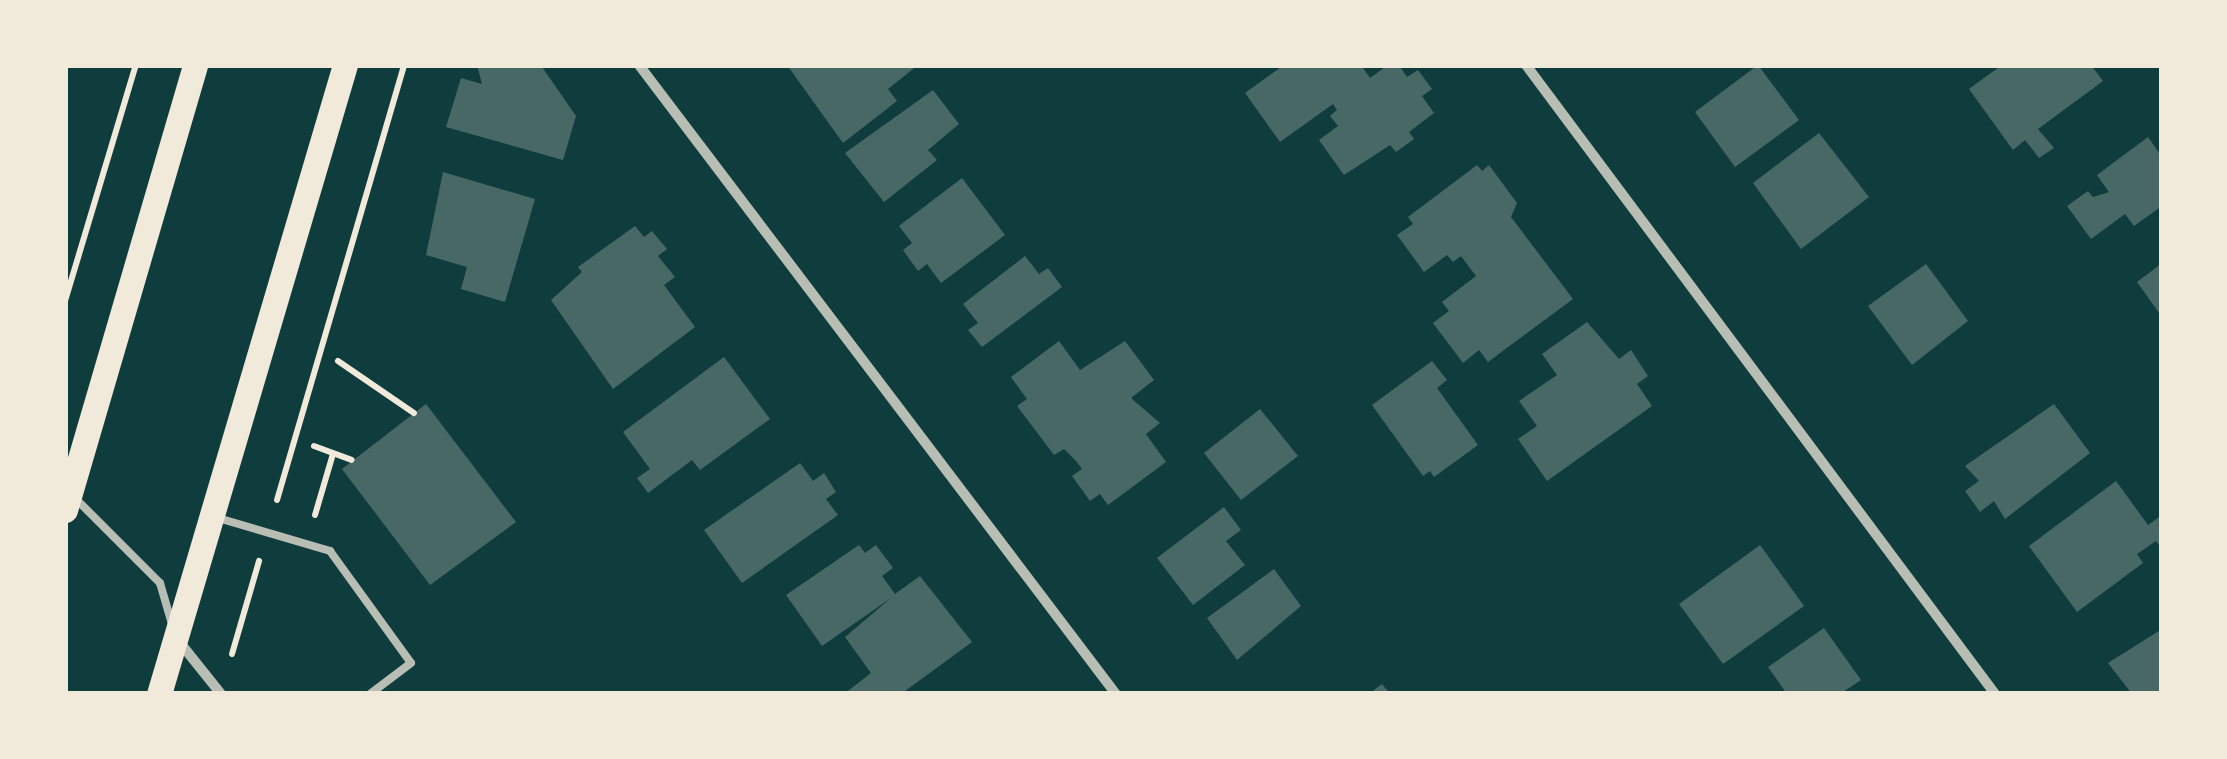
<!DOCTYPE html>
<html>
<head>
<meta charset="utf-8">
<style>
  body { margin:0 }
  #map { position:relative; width:2227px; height:759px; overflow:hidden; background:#0f3d3e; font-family:"Noto Sans",sans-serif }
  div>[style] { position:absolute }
  .building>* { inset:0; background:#486865 }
  .path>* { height:6px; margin:-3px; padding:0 3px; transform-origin:3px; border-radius:3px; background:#f1e9da }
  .service>* { height:8px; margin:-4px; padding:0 4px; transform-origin:4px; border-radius:4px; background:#b8beb3 }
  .minor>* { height:10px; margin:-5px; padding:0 5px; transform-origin:5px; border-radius:5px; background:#b8beb3 }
  .primary>* { height:25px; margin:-12.5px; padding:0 12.5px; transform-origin:12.5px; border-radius:12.5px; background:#f1e9da }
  span { translate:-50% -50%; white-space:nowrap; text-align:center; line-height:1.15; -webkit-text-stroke:9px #f1e9da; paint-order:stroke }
  .frame { position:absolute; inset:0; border:68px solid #f1e9da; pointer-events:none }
</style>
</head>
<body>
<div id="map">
  <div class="building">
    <i style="clip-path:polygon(477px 65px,542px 67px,576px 116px,563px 160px,446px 127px,461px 78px,482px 84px)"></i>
    <i style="clip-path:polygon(787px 65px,918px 65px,888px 89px,897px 101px,843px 143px)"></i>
    <i style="clip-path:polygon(1284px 65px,1361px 65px,1370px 78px,1388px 65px,1399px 65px,1407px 77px,1418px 70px,1432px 89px,1422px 96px,1434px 113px,1409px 132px,1414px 139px,1396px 152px,1390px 145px,1344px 175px,1319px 140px,1338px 126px,1330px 116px,1337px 110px,1333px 104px,1280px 142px,1245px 93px)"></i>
    <i style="clip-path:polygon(1758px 65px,1799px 120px,1735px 167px,1695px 112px)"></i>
    <i style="clip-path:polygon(2002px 65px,2091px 65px,2103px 81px,2038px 129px,2054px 148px,2039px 158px,2025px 140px,2013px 150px,1969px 89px)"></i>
    <i style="clip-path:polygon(933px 90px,959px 124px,928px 150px,937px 160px,884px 202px,845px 153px)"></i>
    <i style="clip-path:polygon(1819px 133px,1869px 197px,1801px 249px,1753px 183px)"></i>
    <i style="clip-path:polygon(2148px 137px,2162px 157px,2162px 206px,2134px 226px,2125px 214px,2091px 239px,2067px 206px,2088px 191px,2093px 197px,2109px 192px,2097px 175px)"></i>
    <i style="clip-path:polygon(1477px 165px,1482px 171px,1489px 165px,1517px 203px,1511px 217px,1573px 299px,1488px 362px,1479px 350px,1463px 363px,1433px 323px,1449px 311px,1442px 302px,1476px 276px,1461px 256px,1453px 262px,1447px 255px,1424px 272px,1397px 235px,1413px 224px,1408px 217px)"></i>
    <i style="clip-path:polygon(443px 172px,535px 199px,505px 302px,461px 289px,467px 267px,426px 255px)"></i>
    <i style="clip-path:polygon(962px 178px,1005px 235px,941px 283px,927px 264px,918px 271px,903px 250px,912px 243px,899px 226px)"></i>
    <i style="clip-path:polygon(635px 226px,644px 237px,652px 231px,667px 249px,658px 256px,675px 277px,664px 285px,695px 327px,613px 389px,551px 300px,582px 272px,578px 267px)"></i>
    <i style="clip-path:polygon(1025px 256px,1039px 274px,1048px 268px,1062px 287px,982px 347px,968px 330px,978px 323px,963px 304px)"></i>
    <i style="clip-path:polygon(2162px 263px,2162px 317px,2137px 282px)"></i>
    <i style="clip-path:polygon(1926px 264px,1968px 321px,1912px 365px,1868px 306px)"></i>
    <i style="clip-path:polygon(1587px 322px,1619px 359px,1631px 350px,1648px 376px,1637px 384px,1652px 406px,1547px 481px,1518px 439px,1537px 426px,1519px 401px,1557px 375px,1542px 354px)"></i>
    <i style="clip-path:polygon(1059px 341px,1080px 370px,1125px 341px,1154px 380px,1131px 398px,1160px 423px,1146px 434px,1166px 462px,1108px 505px,1100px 494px,1090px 501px,1072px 476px,1082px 469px,1076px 461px,1064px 449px,1054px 455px,1017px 406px,1027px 399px,1011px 377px)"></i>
    <i style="clip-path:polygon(724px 357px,770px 419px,700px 470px,692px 460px,648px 493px,637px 478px,650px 469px,623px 432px)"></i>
    <i style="clip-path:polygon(1432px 361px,1447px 380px,1437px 388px,1478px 445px,1434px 477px,1430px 471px,1423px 476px,1372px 405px)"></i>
    <i style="clip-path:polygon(426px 404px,516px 522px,430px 585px,342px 469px)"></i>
    <i style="clip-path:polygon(2054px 404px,2090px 453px,2005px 519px,1994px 501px,1980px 512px,1965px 491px,1979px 481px,1965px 466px)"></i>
    <i style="clip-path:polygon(1260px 409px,1298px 456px,1241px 500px,1204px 453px)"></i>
    <i style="clip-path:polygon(800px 463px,813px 481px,824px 473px,836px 492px,826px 499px,838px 515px,742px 583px,704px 530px)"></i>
    <i style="clip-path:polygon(2116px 481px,2148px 525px,2162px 515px,2162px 549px,2156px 541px,2137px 554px,2143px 563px,2077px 612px,2029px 546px)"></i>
    <i style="clip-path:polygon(1224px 507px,1241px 530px,1226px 541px,1245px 565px,1193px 605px,1157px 558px)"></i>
    <i style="clip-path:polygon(859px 545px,865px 553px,876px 545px,893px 568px,882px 576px,895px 594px,920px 576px,972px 642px,901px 694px,844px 694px,871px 673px,845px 637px,891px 598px,822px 646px,786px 595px)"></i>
    <i style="clip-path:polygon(1760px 545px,1804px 606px,1723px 664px,1679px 604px)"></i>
    <i style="clip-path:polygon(1274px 569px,1301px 606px,1237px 660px,1207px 618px)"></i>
    <i style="clip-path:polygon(1824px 628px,1861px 680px,1840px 694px,1787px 694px,1768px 667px)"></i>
    <i style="clip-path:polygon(2162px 629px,2162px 694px,2132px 694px,2108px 663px)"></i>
    <i style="clip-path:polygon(1382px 684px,1390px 694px,1369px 694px)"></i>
  </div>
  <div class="path">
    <i style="left:65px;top:301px;width:246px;rotate:-73.3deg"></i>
    <i style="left:338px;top:361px;width:92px;rotate:34.4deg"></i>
    <i style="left:314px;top:446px;width:40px;rotate:20.2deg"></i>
    <i style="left:277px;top:500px;width:453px;rotate:-73.7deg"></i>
    <i style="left:315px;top:515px;width:64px;rotate:-73.6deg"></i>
    <i style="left:232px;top:654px;width:97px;rotate:-73.8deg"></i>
  </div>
  <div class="service">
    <i style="left:73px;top:496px;width:123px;rotate:45deg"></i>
    <i style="left:160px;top:583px;width:43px;rotate:73.7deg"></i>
    <i style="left:218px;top:518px;width:117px;rotate:16.4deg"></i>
    <i style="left:330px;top:551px;width:138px;rotate:54.1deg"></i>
    <i style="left:411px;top:663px;width:51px;rotate:142.9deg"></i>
  </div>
  <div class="minor">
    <i style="left:639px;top:65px;width:789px;rotate:52.83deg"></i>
    <i style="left:1526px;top:65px;width:785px;rotate:53.29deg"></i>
    <i style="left:177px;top:639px;width:70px;rotate:51.3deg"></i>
  </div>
  <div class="primary">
    <i style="left:65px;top:510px;width:464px;rotate:-73.7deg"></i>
    <i style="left:159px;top:694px;width:656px;rotate:-73.53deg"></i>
  </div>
  <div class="frame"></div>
</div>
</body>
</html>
